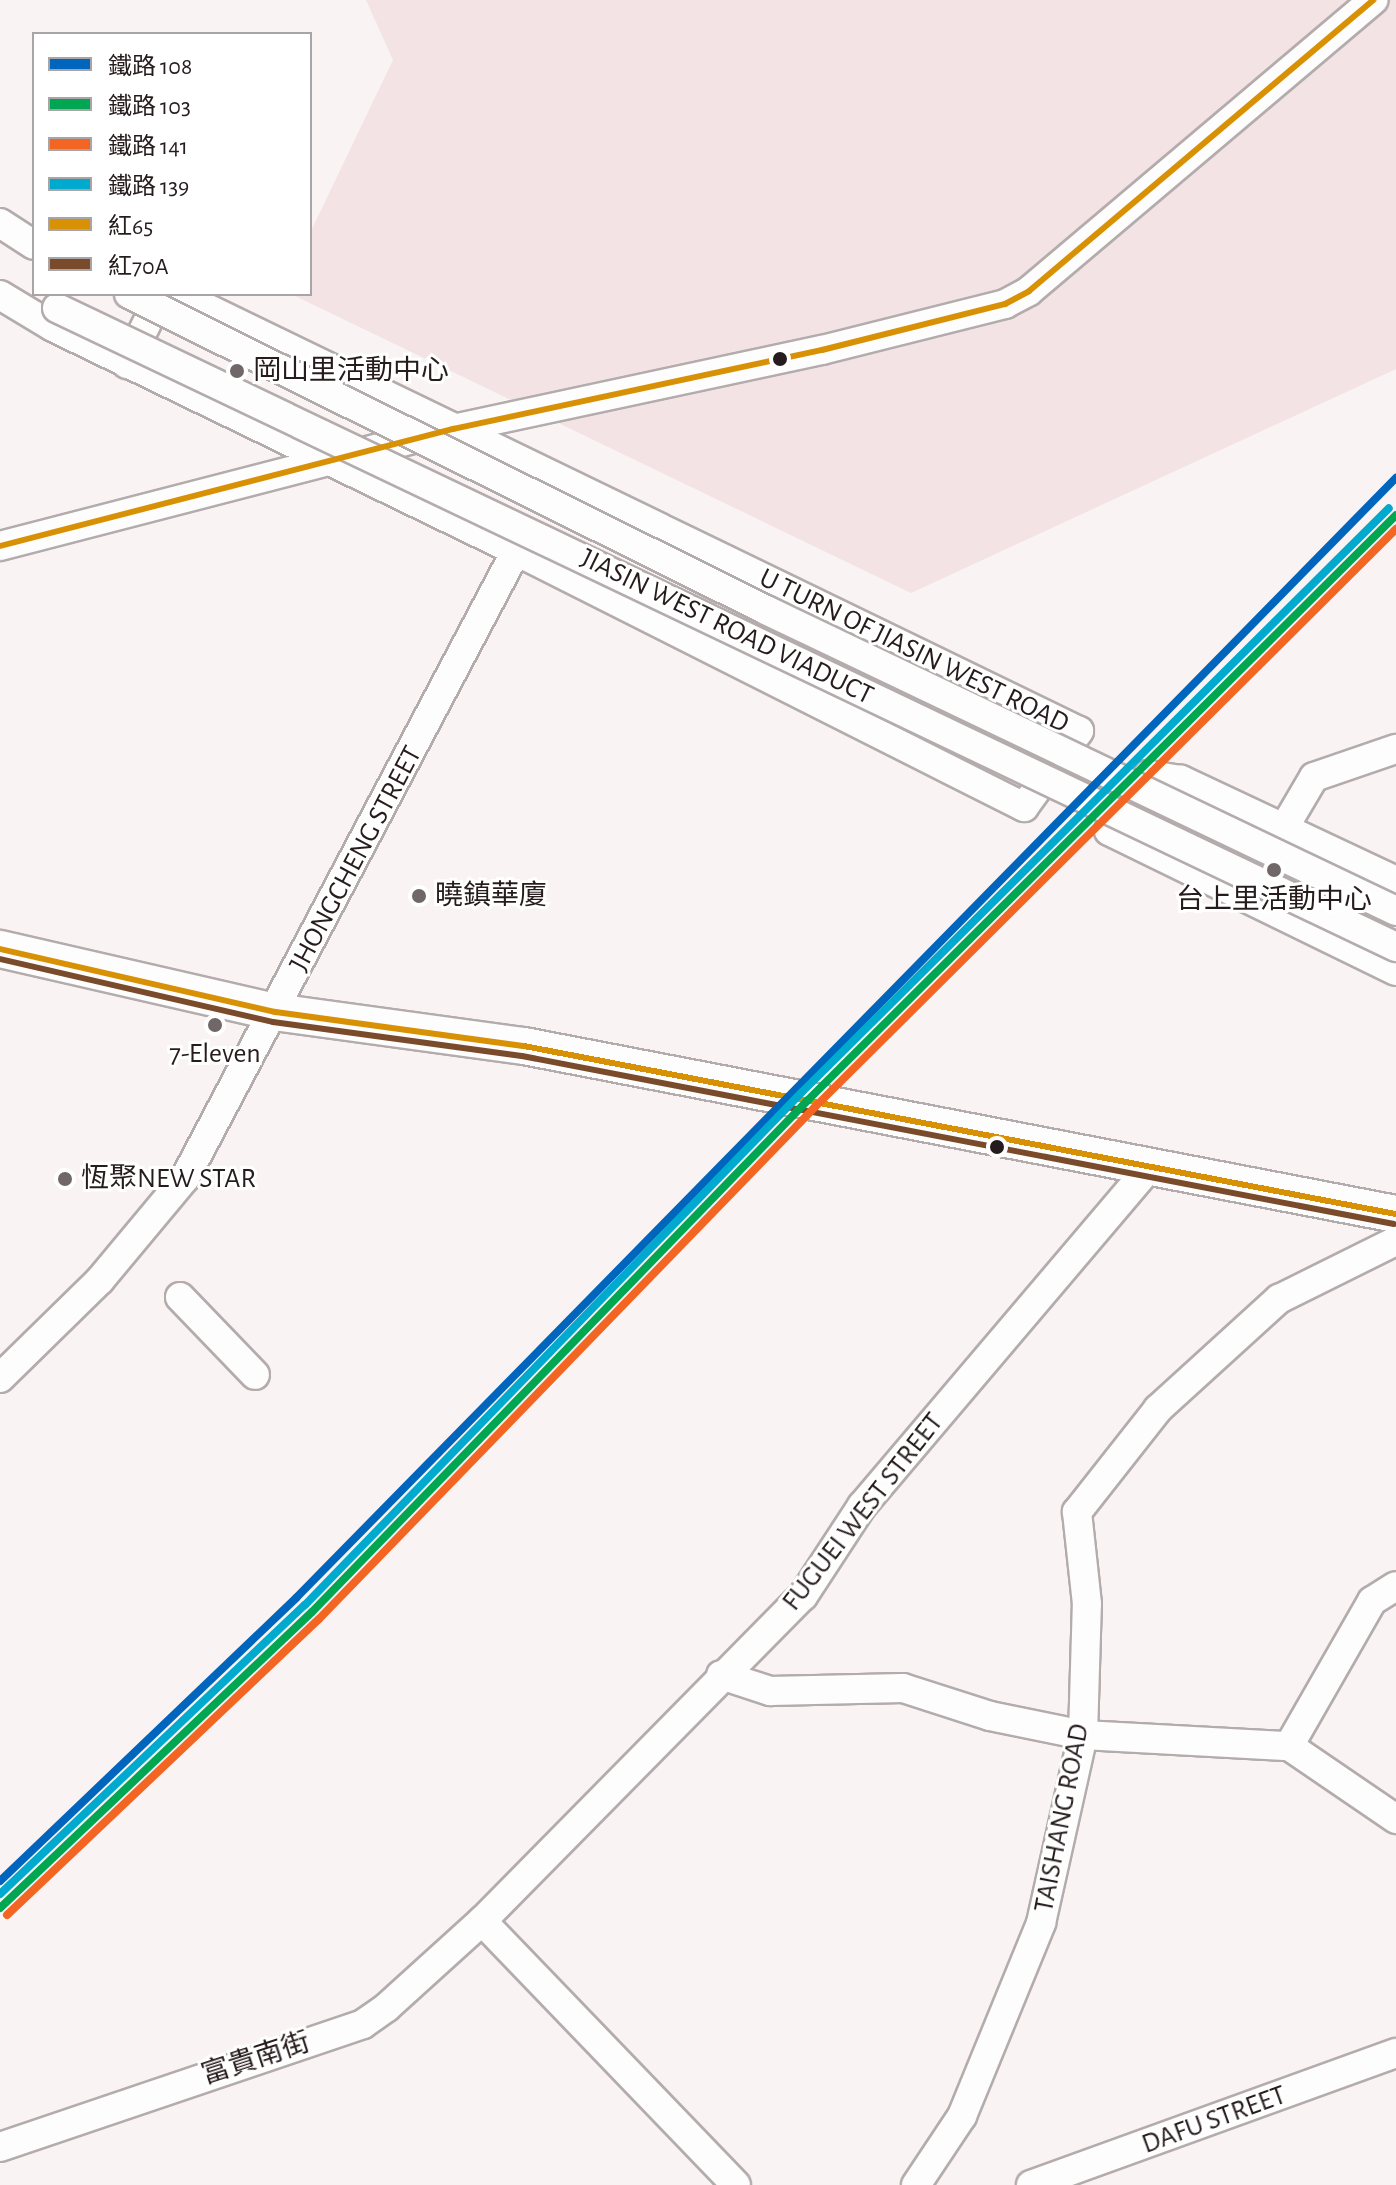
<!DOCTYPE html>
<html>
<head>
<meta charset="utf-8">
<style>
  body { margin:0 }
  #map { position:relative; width:1396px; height:2185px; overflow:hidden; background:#f9f3f3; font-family:"Alegreya Sans","Noto Sans TC",sans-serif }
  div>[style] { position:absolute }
  .built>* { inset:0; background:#f3e3e4 }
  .roads { filter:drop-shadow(2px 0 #b4acac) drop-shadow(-2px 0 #b4acac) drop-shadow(0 2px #b4acac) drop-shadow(0 -2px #b4acac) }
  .minor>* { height:28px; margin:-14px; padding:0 14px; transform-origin:14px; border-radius:14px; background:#fefdfd }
  .major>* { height:36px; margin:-18px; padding:0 18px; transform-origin:18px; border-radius:18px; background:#fefdfd }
  .bridges { filter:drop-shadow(2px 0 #b4acac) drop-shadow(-2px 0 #b4acac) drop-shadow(0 2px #b4acac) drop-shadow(0 -2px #b4acac) }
  .minor-bridge>* { height:28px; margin:-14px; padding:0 14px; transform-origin:14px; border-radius:14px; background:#fefdfd }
  .bus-1>* { height:6px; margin:-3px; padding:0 3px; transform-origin:3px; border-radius:3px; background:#d89104 }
  .bus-2>* { height:6px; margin:-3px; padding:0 3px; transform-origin:3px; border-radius:3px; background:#7a4b2a }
  .rail-1>* { height:8px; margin:-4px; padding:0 4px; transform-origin:4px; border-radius:4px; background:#0065bd }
  .rail-2>* { height:8px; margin:-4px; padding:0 4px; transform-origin:4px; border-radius:4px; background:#00a651 }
  .rail-3>* { height:8px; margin:-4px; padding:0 4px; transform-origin:4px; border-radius:4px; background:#f26522 }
  .rail-4>* { height:8px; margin:-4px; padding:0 4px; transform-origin:4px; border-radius:4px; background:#00a9ce }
  .dots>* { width:22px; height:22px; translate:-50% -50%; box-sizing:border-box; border:4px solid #fff; border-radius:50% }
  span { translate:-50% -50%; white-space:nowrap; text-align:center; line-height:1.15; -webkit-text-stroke:6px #fff; paint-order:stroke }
  .poi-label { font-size:28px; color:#271c1d }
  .left { translate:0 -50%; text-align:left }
  .street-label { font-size:28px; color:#271c1d }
  .legend { position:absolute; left:32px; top:32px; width:280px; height:264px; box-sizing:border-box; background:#fff; border:2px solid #a9a4a5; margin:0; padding:10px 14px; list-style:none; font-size:24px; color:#271c1d }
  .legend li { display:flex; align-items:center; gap:16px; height:40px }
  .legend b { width:40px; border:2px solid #a9a4a5 }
</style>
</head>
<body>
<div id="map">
  <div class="built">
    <i style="clip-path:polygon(366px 0,1396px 0,1396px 369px,911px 593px,291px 294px,310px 294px,310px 233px,393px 60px)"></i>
  </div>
  <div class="roads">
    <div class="minor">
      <i style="left:0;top:223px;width:40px;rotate:32.9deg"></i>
      <i style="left:0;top:295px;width:62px;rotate:31.1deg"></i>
      <i style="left:53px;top:327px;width:514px;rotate:25.82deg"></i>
      <i style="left:516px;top:551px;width:569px;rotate:26.75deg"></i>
      <i style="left:1024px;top:807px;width:94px;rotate:-54.1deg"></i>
      <i style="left:1079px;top:731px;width:1001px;rotate:-154.13deg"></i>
      <i style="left:127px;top:364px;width:78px;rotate:-64.1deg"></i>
      <i style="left:0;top:546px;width:468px;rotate:-14.5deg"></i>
      <i style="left:453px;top:429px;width:377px;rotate:-12.1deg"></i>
      <i style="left:822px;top:350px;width:189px;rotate:-14.1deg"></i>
      <i style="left:1005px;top:304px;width:27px;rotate:-28deg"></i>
      <i style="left:1029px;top:291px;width:451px;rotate:-40.2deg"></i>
      <i style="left:1284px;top:828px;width:59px;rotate:-59.5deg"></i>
      <i style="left:1314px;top:777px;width:87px;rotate:-18.9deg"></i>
      <i style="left:1396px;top:881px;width:238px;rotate:-154.8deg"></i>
      <i style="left:1181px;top:780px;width:33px;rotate:-171deg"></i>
      <i style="left:1148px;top:775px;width:68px;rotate:124.9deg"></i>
      <i style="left:1109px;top:831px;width:319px;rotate:26deg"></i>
      <i style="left:180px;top:1297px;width:108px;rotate:46.1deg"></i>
      <i style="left:0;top:1378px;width:140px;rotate:-44.4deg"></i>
      <i style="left:100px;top:1280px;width:133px;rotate:-50.2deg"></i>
      <i style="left:185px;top:1178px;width:709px;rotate:-62.17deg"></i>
      <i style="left:721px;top:1675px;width:52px;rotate:18.1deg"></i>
      <i style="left:770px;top:1691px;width:133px;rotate:-1.3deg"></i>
      <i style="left:903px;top:1688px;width:91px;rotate:17.8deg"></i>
      <i style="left:990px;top:1716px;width:95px;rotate:11.5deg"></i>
      <i style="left:1083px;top:1735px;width:206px;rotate:3.1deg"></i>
      <i style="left:1289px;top:1746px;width:167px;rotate:-60.2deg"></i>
      <i style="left:1372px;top:1601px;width:28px;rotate:-32deg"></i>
      <i style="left:1289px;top:1746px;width:130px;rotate:34.3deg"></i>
      <i style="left:482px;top:1921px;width:366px;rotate:46.1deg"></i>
      <i style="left:0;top:2147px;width:383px;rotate:-18.7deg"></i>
      <i style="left:363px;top:2024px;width:29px;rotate:-35deg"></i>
      <i style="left:387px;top:2007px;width:128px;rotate:-42.2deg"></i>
      <i style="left:482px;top:1921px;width:457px;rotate:-45.4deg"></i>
      <i style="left:803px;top:1596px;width:108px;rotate:-56.8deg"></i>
      <i style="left:862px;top:1506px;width:445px;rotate:-49.7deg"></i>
      <i style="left:916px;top:2185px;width:83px;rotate:-56.3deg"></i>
      <i style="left:962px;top:2116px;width:209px;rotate:-67.7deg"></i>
      <i style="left:1041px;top:1923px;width:193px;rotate:-77.4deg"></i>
      <i style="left:1083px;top:1735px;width:131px;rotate:-88.3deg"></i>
      <i style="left:1087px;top:1604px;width:93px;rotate:-96.2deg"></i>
      <i style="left:1077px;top:1512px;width:131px;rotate:-51.8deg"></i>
      <i style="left:1158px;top:1409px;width:164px;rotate:-42.3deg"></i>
      <i style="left:1279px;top:1299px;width:131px;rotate:-26.4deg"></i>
      <i style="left:1031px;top:2185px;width:388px;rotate:-19.9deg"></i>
    </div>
    <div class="major">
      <i style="left:0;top:949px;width:282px;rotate:12.9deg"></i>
      <i style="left:275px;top:1012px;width:251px;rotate:7.8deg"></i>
      <i style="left:524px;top:1046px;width:888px;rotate:10.91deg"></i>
    </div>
  </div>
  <div class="bridges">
    <div class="minor-bridge">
      <i style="left:129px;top:294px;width:711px;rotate:26.38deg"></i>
      <i style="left:766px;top:610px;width:698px;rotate:25.54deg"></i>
      <i style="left:57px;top:308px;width:1484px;rotate:25.51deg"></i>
    </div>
  </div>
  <div class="bus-1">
    <i style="left:0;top:546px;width:468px;rotate:-14.5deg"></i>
    <i style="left:453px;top:429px;width:377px;rotate:-12.1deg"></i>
    <i style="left:822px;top:350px;width:189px;rotate:-14.1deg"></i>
    <i style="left:1005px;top:304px;width:27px;rotate:-28deg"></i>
    <i style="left:1029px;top:291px;width:451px;rotate:-40.2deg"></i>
    <i style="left:0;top:949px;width:282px;rotate:12.9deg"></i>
    <i style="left:275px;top:1012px;width:251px;rotate:7.8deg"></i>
    <i style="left:524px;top:1046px;width:888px;rotate:10.91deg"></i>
  </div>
  <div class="bus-2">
    <i style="left:0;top:959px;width:280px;rotate:13deg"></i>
    <i style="left:273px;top:1022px;width:251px;rotate:7.8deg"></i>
    <i style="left:522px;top:1056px;width:888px;rotate:10.91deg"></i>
  </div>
  <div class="rail-1">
    <i style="left:0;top:1881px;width:410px;rotate:-43.7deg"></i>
    <i style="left:296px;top:1598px;width:1570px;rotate:-45.52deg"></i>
  </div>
  <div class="rail-2">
    <i style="left:0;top:1908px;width:430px;rotate:-43.5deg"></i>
    <i style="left:312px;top:1612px;width:713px;rotate:-45.91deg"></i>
    <i style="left:808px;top:1100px;width:829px;rotate:-44.85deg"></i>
  </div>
  <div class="rail-3">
    <i style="left:7px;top:1915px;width:430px;rotate:-43.5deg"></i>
    <i style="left:319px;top:1619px;width:713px;rotate:-45.91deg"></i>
    <i style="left:815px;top:1107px;width:820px;rotate:-44.85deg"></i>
  </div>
  <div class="rail-4">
    <i style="left:0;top:1894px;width:420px;rotate:-43.5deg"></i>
    <i style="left:305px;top:1605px;width:713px;rotate:-45.91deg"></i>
    <i style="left:801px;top:1093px;width:829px;rotate:-44.85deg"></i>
  </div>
  <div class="dots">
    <i style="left:780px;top:359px;background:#271c1d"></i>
    <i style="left:237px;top:371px;background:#706768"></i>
    <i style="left:1274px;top:870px;background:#706768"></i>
    <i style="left:419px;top:896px;background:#706768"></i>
    <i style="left:215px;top:1025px;background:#706768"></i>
    <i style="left:997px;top:1147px;background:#271c1d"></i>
    <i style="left:65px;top:1179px;background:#706768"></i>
  </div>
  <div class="poi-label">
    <span class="left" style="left:253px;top:371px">岡山里活動中心</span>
    <span class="left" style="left:435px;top:896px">曉鎮華廈</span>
    <span style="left:1274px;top:900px">台上里活動中心</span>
    <span style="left:215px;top:1054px">7-Eleven</span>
    <span class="left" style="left:81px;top:1179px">恆聚NEW STAR</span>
  </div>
  <div class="street-label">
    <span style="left:727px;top:627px;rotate:26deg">JIASIN WEST ROAD VIADUCT</span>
    <span style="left:914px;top:651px;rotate:26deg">U TURN OF JIASIN WEST ROAD</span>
    <span style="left:356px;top:859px;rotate:-62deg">JHONGCHENG STREET</span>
    <span style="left:863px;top:1512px;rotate:-52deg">FUGUEI WEST STREET</span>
    <span style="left:1062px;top:1818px;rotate:-79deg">TAISHANG ROAD</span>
    <span style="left:256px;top:2059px;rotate:-18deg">富貴南街</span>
    <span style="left:1214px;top:2120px;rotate:-20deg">DAFU STREET</span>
  </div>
  <ul class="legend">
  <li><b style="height:10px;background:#0065bd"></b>鐵路 108</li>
  <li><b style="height:10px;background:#00a651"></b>鐵路 103</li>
  <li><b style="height:10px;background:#f26522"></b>鐵路 141</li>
  <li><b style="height:10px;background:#00a9ce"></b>鐵路 139</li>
  <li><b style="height:10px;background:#d89104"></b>紅65</li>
  <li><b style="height:10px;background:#7a4b2a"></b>紅70A</li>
  </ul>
</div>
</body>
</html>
